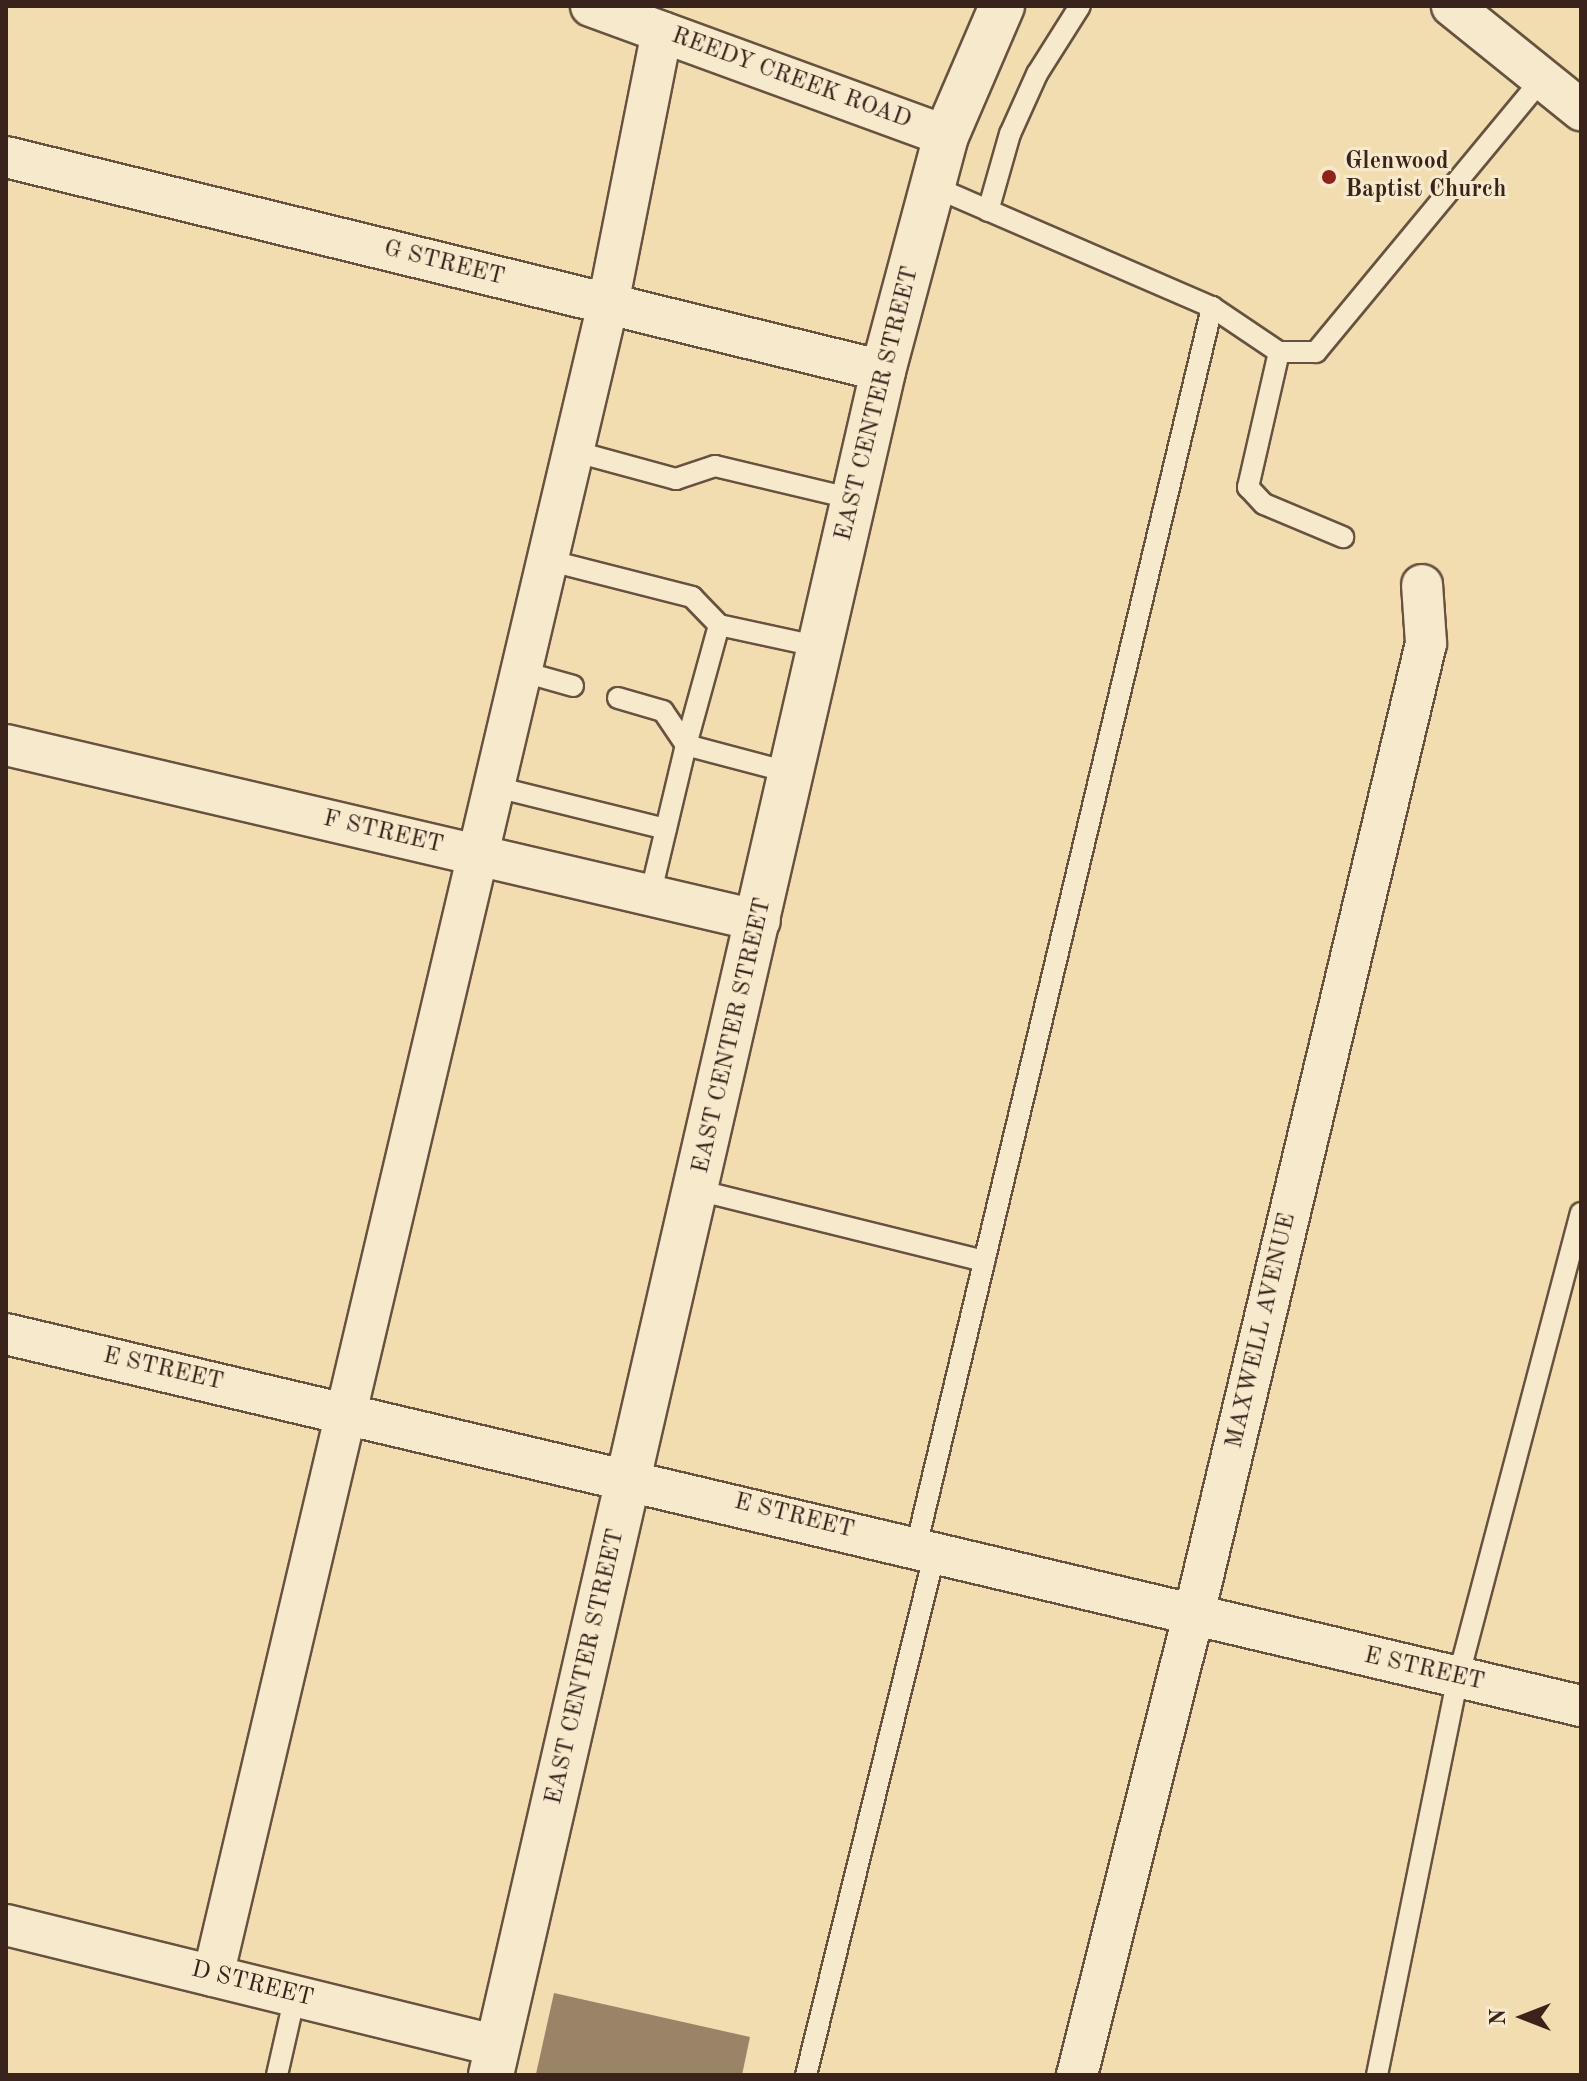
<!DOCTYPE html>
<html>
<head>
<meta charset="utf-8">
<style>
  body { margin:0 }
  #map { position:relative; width:1587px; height:2081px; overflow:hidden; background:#f2ddb0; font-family:"Old Standard TT",serif }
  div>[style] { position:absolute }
  .building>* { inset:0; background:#998468 }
  .roads { filter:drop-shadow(2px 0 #675240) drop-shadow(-2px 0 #675240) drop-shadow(0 2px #675240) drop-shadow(0 -2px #675240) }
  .service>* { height:20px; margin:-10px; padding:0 10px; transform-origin:10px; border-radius:10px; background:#f7e9cc }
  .minor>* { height:40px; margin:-20px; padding:0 20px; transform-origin:20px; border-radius:20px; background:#f7e9cc }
  .tertiary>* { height:44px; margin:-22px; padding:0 22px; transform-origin:22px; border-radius:22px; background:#f7e9cc }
  .dots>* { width:22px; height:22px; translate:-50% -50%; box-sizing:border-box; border:4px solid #f7e9cc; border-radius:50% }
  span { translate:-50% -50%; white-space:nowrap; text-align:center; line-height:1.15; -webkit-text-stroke:6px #f7e9cc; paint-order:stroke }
  .street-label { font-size:24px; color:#39231b }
  .poi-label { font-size:24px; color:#39231b; font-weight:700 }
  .left { translate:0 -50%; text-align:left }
  .frame { position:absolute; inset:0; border:8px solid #39231b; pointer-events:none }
  .north { position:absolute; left:1483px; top:1977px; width:80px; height:80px; -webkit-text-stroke:6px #f7e9cc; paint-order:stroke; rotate:270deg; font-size:22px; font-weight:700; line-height:32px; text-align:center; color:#39231b }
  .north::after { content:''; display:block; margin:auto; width:28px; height:36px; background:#39231b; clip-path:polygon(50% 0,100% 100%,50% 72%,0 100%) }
</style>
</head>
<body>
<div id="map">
  <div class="building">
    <i style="clip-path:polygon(554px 1993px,750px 2037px,742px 2075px,536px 2074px)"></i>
  </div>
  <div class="roads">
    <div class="service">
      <i style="left:932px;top:186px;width:305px;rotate:23.4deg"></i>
      <i style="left:1212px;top:307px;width:81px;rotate:33.9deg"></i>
      <i style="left:1279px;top:352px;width:37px"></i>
      <i style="left:1316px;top:352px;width:354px;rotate:-50.4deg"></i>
      <i style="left:988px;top:211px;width:80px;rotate:-74.1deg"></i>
      <i style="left:1010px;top:134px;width:66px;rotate:-65.8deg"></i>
      <i style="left:1037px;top:74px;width:80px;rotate:-57.7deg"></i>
      <i style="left:1279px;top:352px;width:139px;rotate:102.9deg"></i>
      <i style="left:1248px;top:487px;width:23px;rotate:47deg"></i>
      <i style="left:1264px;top:504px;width:86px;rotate:22.7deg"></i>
      <i style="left:573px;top:451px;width:107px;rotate:15.2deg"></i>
      <i style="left:676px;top:479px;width:41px;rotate:-18.4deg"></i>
      <i style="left:715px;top:466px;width:143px;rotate:13.4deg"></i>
      <i style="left:547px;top:560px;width:150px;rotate:14.3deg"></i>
      <i style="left:692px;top:597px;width:39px;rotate:46deg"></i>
      <i style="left:520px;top:671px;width:55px;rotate:15.8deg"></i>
      <i style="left:618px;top:698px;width:47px;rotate:16.1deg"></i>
      <i style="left:663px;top:711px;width:41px;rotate:55.9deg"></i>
      <i style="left:686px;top:745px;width:124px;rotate:-74.6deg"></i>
      <i style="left:719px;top:625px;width:104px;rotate:12.2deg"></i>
      <i style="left:492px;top:786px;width:179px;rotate:13.9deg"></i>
      <i style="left:650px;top:896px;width:155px;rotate:-76.6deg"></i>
      <i style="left:686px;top:745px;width:110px;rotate:14.8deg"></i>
      <i style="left:697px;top:1190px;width:296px;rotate:13.9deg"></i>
      <i style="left:916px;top:1547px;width:1275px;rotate:-76.57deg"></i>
      <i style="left:277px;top:2075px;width:81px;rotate:-77.2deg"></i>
      <i style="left:806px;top:2075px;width:539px;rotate:-76.14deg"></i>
      <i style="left:1377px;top:2075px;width:405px;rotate:-78.5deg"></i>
      <i style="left:1458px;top:1678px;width:481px;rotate:-75.2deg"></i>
    </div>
    <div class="minor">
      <i style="left:591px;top:6px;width:378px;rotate:20.1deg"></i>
      <i style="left:1452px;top:6px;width:166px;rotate:38.9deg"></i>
      <i style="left:6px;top:157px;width:903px;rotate:13.71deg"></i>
      <i style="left:6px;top:745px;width:774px;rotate:13.14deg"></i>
      <i style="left:6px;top:1334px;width:1618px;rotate:13.29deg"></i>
      <i style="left:6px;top:1925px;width:507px;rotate:13.82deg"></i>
      <i style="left:213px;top:1976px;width:1718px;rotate:-76.71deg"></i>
      <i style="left:608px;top:304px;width:277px;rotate:-78.8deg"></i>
      <i style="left:1077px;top:2075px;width:476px;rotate:-75.8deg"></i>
      <i style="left:1194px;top:1614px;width:998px;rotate:-76.56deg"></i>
      <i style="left:1426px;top:643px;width:58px;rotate:-93.9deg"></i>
    </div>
    <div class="tertiary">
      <i style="left:491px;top:2075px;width:1749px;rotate:-77.04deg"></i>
      <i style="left:883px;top:371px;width:243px;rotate:-75deg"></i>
      <i style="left:946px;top:136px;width:142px;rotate:-66.7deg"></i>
    </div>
  </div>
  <div class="dots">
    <i style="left:1329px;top:177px;background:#8f2418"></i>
  </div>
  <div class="street-label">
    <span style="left:791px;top:79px;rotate:20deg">REEDY CREEK ROAD</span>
    <span style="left:444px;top:264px;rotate:14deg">G STREET</span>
    <span style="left:878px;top:404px;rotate:-76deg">EAST CENTER STREET</span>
    <span style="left:383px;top:833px;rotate:13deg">F STREET</span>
    <span style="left:733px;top:1036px;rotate:-77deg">EAST CENTER STREET</span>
    <span style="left:1262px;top:1331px;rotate:-77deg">MAXWELL AVENUE</span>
    <span style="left:163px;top:1370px;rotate:13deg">E STREET</span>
    <span style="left:794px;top:1517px;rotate:14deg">E STREET</span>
    <span style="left:586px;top:1667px;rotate:-77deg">EAST CENTER STREET</span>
    <span style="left:1424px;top:1670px;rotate:13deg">E STREET</span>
    <span style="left:252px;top:1985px;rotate:14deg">D STREET</span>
  </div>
  <div class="poi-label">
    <span class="left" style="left:1345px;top:177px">Glenwood<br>Baptist Church</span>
  </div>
  <div class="frame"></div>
  <div class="north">N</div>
</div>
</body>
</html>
